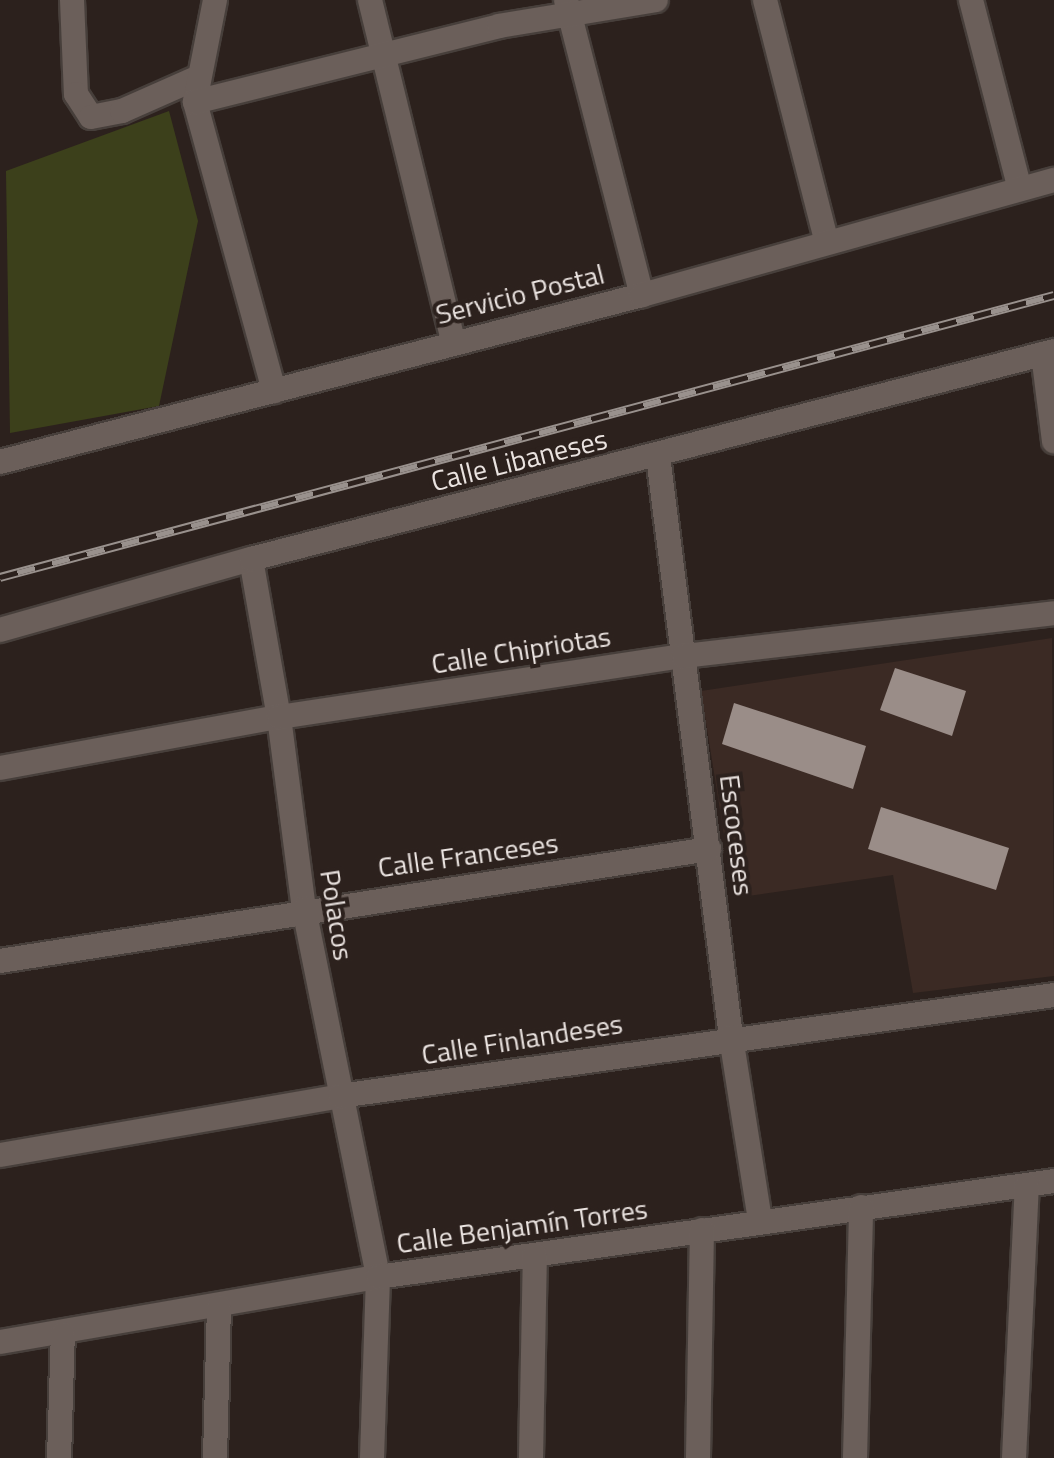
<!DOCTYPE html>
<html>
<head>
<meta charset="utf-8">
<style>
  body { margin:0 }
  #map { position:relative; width:1054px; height:1458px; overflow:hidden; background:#2c211d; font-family:"Titillium Web",sans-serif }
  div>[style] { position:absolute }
  .built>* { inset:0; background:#3b2a24 }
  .green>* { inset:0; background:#3c401b }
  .building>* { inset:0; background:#9a8d88 }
  .roads { filter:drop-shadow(2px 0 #473f3b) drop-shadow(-2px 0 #473f3b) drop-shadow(0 2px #473f3b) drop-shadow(0 -2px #473f3b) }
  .street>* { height:24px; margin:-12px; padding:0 12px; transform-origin:12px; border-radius:12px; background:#6b5f5a }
  .rail>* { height:9px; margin-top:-4.5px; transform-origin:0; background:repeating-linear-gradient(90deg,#2c211d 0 18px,#99918d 0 36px); box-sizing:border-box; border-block:2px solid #99918d }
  span { translate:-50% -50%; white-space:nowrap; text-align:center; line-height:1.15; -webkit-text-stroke:8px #2c211d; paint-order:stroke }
  .street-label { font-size:28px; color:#eae3e0 }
</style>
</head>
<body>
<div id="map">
  <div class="built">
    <i style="clip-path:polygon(1052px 638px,1054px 976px,913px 993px,893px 875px,734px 898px,701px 691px)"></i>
  </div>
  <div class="green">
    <i style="clip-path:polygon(169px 111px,198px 221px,159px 406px,10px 433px,6px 171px)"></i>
  </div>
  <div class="building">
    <i style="clip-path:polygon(895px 668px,966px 691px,952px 736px,880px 710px)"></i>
    <i style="clip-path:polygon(734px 703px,866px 746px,853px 789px,722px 744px)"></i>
    <i style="clip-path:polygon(881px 807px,1009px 848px,996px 890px,868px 849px)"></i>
  </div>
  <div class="roads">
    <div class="street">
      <i style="left:72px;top:0;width:94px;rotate:87.6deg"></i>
      <i style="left:76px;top:94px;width:27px;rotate:57deg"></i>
      <i style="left:91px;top:117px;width:32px;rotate:-11deg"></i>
      <i style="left:122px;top:111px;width:84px;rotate:-23.8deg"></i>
      <i style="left:215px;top:0;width:104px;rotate:101.1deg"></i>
      <i style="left:195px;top:102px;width:300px;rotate:74.7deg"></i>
      <i style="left:370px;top:0;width:351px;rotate:76.3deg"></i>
      <i style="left:566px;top:0;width:305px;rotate:75.6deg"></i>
      <i style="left:765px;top:0;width:247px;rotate:75.7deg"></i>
      <i style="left:971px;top:0;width:195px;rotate:75.5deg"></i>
      <i style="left:195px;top:102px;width:313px;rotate:-14deg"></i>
      <i style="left:499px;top:26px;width:159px;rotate:-9.4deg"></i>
      <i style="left:1043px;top:354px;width:88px;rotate:82.8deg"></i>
      <i style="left:658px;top:456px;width:586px;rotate:82.84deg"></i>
      <i style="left:731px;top:1037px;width:186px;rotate:81deg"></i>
      <i style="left:0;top:462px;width:663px;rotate:-14.58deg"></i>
      <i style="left:642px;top:295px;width:428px;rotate:-15.6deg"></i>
      <i style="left:251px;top:559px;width:160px;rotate:80deg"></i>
      <i style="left:279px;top:717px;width:194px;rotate:82.6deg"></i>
      <i style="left:304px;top:909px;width:375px;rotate:78.6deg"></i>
      <i style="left:378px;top:1277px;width:181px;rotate:91.9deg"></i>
      <i style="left:0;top:630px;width:261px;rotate:-15.8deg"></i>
      <i style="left:251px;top:559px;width:830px;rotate:-14.52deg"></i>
      <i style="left:0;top:768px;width:284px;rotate:-10.4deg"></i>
      <i style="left:279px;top:717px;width:410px;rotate:-8.6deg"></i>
      <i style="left:684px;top:656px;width:372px;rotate:-6.6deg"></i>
      <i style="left:0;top:961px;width:718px;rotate:-8.98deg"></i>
      <i style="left:0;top:1155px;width:345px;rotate:-9.8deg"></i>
      <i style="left:340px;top:1096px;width:721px;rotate:-8.05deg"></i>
      <i style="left:0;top:1342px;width:384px;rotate:-9.8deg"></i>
      <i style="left:378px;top:1277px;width:683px;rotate:-8.08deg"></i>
      <i style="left:59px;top:1458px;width:124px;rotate:-88.2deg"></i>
      <i style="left:215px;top:1458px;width:151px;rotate:-88.5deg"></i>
      <i style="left:531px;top:1458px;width:203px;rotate:-88.9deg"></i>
      <i style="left:698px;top:1458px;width:228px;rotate:-89deg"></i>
      <i style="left:855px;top:1458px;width:251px;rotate:-88.6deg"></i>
      <i style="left:1014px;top:1458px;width:273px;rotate:-87.3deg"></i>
    </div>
  </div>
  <div class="rail">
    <i style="left:0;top:577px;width:1091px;rotate:-14.98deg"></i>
  </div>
  <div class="street-label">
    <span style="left:520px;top:294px;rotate:-14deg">Servicio Postal</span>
    <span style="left:519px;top:460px;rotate:-14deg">Calle Libaneses</span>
    <span style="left:521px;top:650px;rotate:-9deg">Calle Chipriotas</span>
    <span style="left:737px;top:835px;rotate:83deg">Escoceses</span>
    <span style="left:468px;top:855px;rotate:-8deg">Calle Franceses</span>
    <span style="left:337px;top:915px;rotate:81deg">Polacos</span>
    <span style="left:522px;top:1039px;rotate:-9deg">Calle Finlandeses</span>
    <span style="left:522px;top:1226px;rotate:-8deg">Calle Benjamín Torres</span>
  </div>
</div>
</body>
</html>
